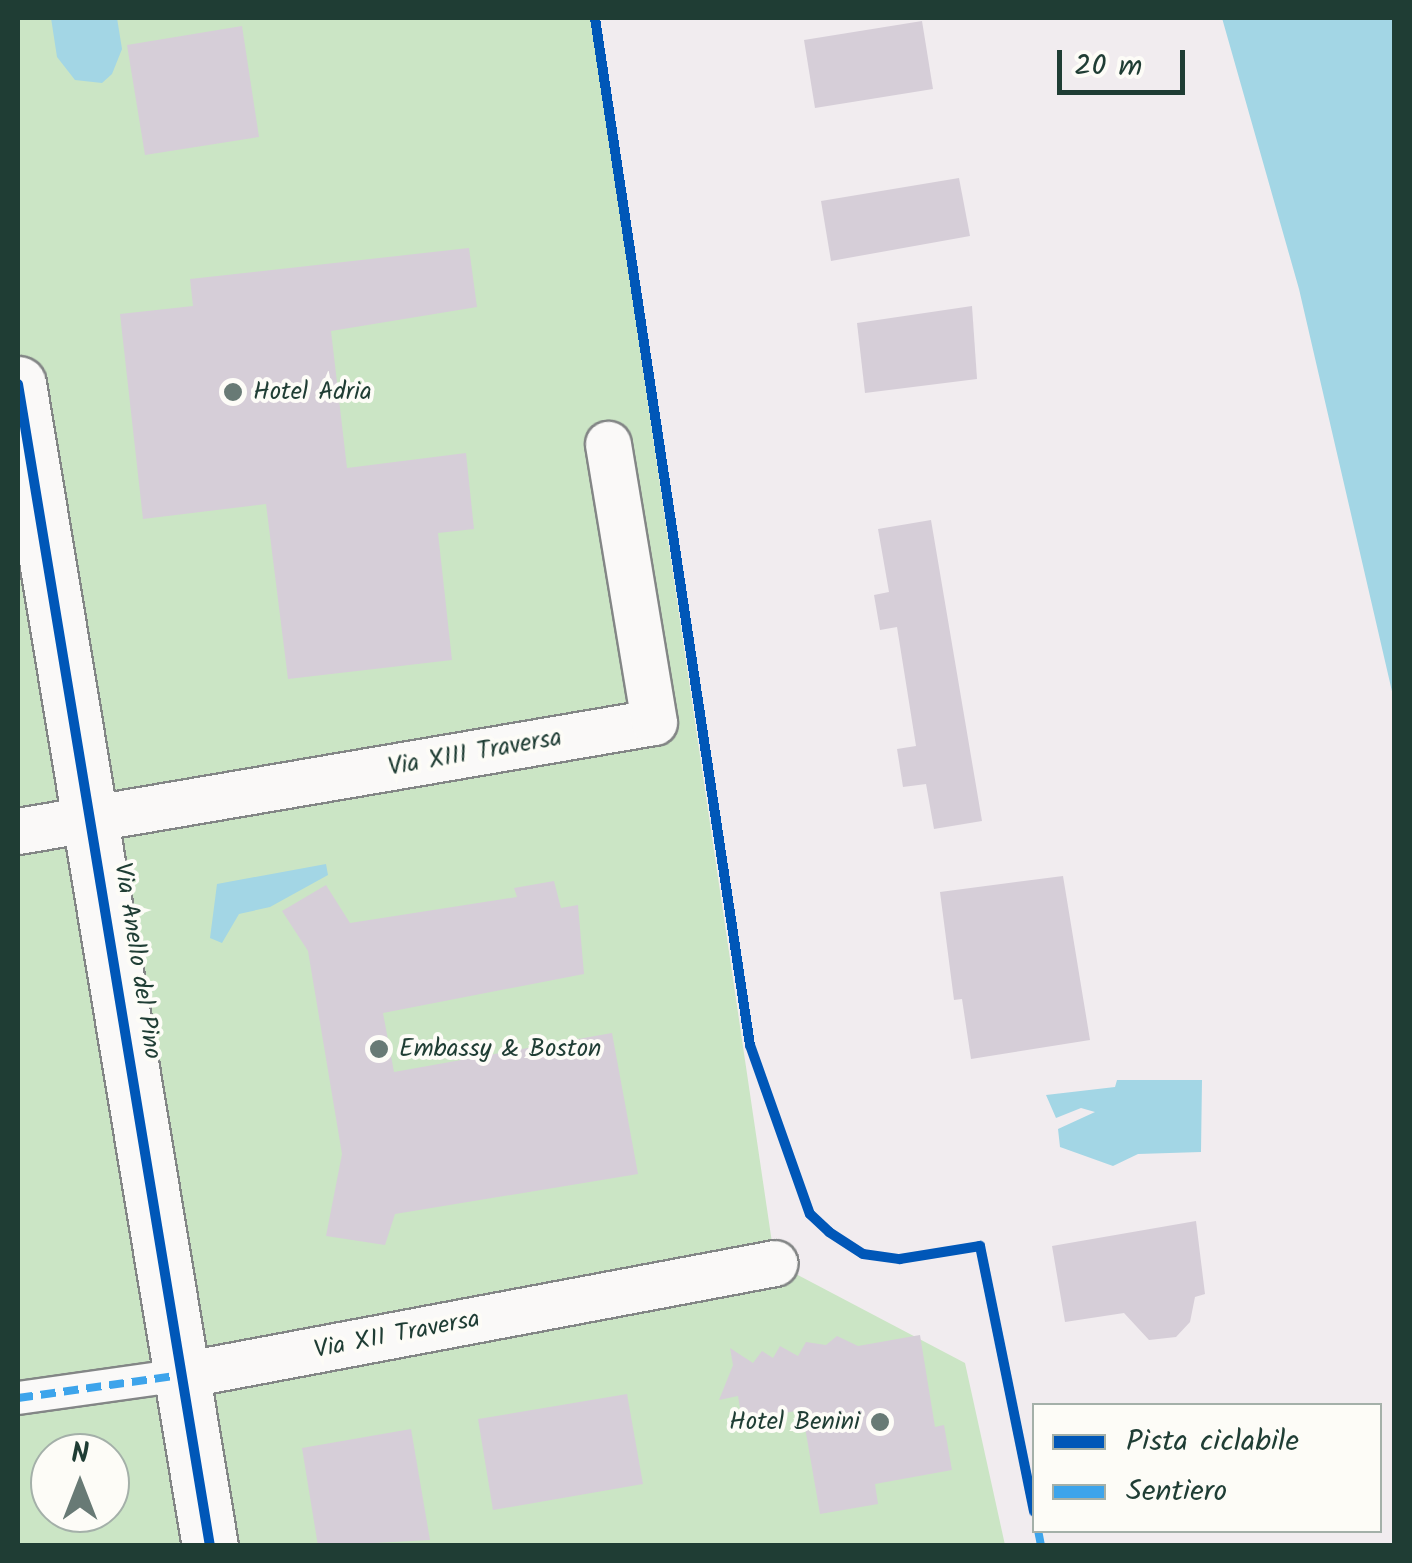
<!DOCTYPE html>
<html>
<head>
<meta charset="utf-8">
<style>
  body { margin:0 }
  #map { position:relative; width:1412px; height:1563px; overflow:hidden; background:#f1ecef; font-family:Kalam,sans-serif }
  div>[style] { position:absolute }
  .green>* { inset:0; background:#cbe5c5 }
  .water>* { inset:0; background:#a3d6e5 }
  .building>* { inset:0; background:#d6ced8 }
  .roads { filter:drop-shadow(2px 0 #838686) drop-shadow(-2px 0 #838686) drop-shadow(0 2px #838686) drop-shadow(0 -2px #838686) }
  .pedestrian>* { height:32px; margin:-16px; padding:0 16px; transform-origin:16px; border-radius:16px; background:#faf9f8 }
  .minor>* { height:45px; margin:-22.5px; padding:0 22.5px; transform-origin:22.5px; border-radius:22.5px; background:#faf9f8 }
  .tertiary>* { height:55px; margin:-27.5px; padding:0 27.5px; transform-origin:27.5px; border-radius:27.5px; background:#faf9f8 }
  .quiet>* { height:8px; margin-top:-4px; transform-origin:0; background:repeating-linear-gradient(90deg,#3da4eb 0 15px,transparent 0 23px) }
  .cycleway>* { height:10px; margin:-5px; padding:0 5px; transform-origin:5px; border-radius:5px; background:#0057b8 }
  .dots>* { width:28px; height:28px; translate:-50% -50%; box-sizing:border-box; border:5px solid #fdfcf7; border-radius:50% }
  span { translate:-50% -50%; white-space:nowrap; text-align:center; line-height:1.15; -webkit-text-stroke:8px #fdfcf7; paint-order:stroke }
  .poi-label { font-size:25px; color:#1f3d34 }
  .left { translate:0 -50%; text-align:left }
  .right { translate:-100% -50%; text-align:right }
  .street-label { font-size:25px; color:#1f3d34 }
  .frame { position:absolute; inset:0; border:20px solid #1f3d34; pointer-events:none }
  .legend { position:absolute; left:1032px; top:1403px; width:350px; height:130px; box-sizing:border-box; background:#fdfcf7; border:2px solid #a4b0a9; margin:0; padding:12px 18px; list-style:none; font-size:30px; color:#1f3d34 }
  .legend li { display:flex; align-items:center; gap:20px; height:50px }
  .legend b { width:50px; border:2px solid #a4b0a9 }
  .north { position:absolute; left:30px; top:1433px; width:100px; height:100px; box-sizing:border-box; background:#fdfcf7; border:2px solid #a4b0a9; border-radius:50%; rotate:0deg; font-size:28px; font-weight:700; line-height:40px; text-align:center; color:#1f3d34 }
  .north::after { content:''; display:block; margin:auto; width:35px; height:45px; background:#687a75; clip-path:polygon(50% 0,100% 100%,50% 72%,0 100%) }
  .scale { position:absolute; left:1057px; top:50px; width:128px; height:45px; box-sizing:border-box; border:5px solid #1f3d34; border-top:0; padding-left:12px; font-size:30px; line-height:35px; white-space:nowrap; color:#1f3d34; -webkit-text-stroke:8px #fdfcf7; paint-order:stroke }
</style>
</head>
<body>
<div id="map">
  <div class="green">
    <i style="clip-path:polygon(evenodd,18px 18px,591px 18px,775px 1263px,965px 1363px,1005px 1545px,18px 1545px,18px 18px,50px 1453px,110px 1453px,110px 1513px,50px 1513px,50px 1453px)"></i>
  </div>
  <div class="water">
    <i style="clip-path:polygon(51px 18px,117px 18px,122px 49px,112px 74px,102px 83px,75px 80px,57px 57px)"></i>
    <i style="clip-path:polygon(1222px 18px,1394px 18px,1394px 700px,1299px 289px)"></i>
    <i style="clip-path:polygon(326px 864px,328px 875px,270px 907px,239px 914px,222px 943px,210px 938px,217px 884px)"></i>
    <i style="clip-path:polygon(1117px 1080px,1202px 1080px,1201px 1152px,1138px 1154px,1113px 1166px,1060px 1147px,1058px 1129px,1095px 1112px,1081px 1108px,1056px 1118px,1046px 1095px,1115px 1087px)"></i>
  </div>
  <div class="building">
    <i style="clip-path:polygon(922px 21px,933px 89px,815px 108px,804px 40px)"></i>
    <i style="clip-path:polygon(242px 26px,259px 137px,145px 155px,127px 45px)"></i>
    <i style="clip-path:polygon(959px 178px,970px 236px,831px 261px,821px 201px)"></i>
    <i style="clip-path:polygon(469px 248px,477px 307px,331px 331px,347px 468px,466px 453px,474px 529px,438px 533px,452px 660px,288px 679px,266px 504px,143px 519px,120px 314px,193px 306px,190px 279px)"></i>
    <i style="clip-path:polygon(972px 306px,977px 379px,865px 393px,857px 323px)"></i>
    <i style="clip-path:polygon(931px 520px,982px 821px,934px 829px,926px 784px,903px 787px,897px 749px,916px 746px,897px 627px,880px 630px,874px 595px,889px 592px,878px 529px)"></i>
    <i style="clip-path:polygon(1063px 876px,1090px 1040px,971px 1059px,962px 999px,954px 1000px,940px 892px)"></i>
    <i style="clip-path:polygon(554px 881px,561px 908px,578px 905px,584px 974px,383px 1013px,394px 1072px,612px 1033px,638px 1174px,395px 1214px,385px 1245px,326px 1236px,342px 1154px,308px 951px,282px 911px,326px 885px,350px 923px,517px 897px,514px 888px)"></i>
    <i style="clip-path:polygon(1196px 1221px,1205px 1294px,1195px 1297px,1190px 1322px,1176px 1337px,1149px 1340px,1124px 1313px,1065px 1322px,1052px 1246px)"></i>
    <i style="clip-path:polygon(920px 1335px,935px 1427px,944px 1425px,952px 1470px,875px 1484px,878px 1504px,820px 1514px,802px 1410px,742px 1420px,738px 1396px,719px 1400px,733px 1365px,730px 1348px,753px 1363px,762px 1351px,773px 1358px,780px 1346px,798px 1356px,806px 1342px,826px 1345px,837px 1336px,858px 1346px)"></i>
    <i style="clip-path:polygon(627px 1394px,643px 1484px,493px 1510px,478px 1419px)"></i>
    <i style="clip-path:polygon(411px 1429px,430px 1540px,318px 1546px,302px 1448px)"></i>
  </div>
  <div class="roads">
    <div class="pedestrian">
      <i style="left:18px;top:1398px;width:166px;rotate:-8deg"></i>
    </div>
    <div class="minor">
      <i style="left:18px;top:831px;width:645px;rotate:-9.73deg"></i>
      <i style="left:654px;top:722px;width:282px;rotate:-99.4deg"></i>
      <i style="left:182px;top:1375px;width:603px;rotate:-10.7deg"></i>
    </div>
    <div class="tertiary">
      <i style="left:18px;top:384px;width:1178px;rotate:80.62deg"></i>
    </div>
  </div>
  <div class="quiet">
    <i style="left:18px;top:1398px;width:166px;rotate:-8deg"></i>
    <i style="left:1038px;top:1530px;width:16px;rotate:79deg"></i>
  </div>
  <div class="cycleway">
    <i style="left:595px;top:18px;width:1039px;rotate:81.42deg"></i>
    <i style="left:750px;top:1045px;width:179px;rotate:70.5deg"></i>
    <i style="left:810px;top:1214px;width:26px;rotate:43deg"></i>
    <i style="left:829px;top:1232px;width:40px;rotate:32.9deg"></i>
    <i style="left:863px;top:1254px;width:37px;rotate:8deg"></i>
    <i style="left:900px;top:1259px;width:81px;rotate:-9.2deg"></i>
    <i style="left:980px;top:1246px;width:271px;rotate:78.5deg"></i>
    <i style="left:18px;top:384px;width:1178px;rotate:80.62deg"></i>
  </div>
  <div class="dots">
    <i style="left:233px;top:392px;background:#687a75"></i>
    <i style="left:379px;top:1049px;background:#687a75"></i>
    <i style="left:880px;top:1422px;background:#687a75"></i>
  </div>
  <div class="poi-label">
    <span class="left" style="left:253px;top:392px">Hotel Adria</span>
    <span class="left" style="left:399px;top:1049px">Embassy &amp; Boston</span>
    <span class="right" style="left:860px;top:1422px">Hotel Benini</span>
  </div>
  <div class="street-label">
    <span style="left:475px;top:753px;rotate:-10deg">Via XIII Traversa</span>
    <span style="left:137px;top:961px;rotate:81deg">Via Anello del Pino</span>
    <span style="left:397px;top:1335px;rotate:-11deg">Via XII Traversa</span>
  </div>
  <div class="frame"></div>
  <ul class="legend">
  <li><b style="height:12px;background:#0057b8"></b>Pista ciclabile</li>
  <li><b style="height:12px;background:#3da4eb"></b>Sentiero</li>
  </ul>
  <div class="north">N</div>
  <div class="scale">20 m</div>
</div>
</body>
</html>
